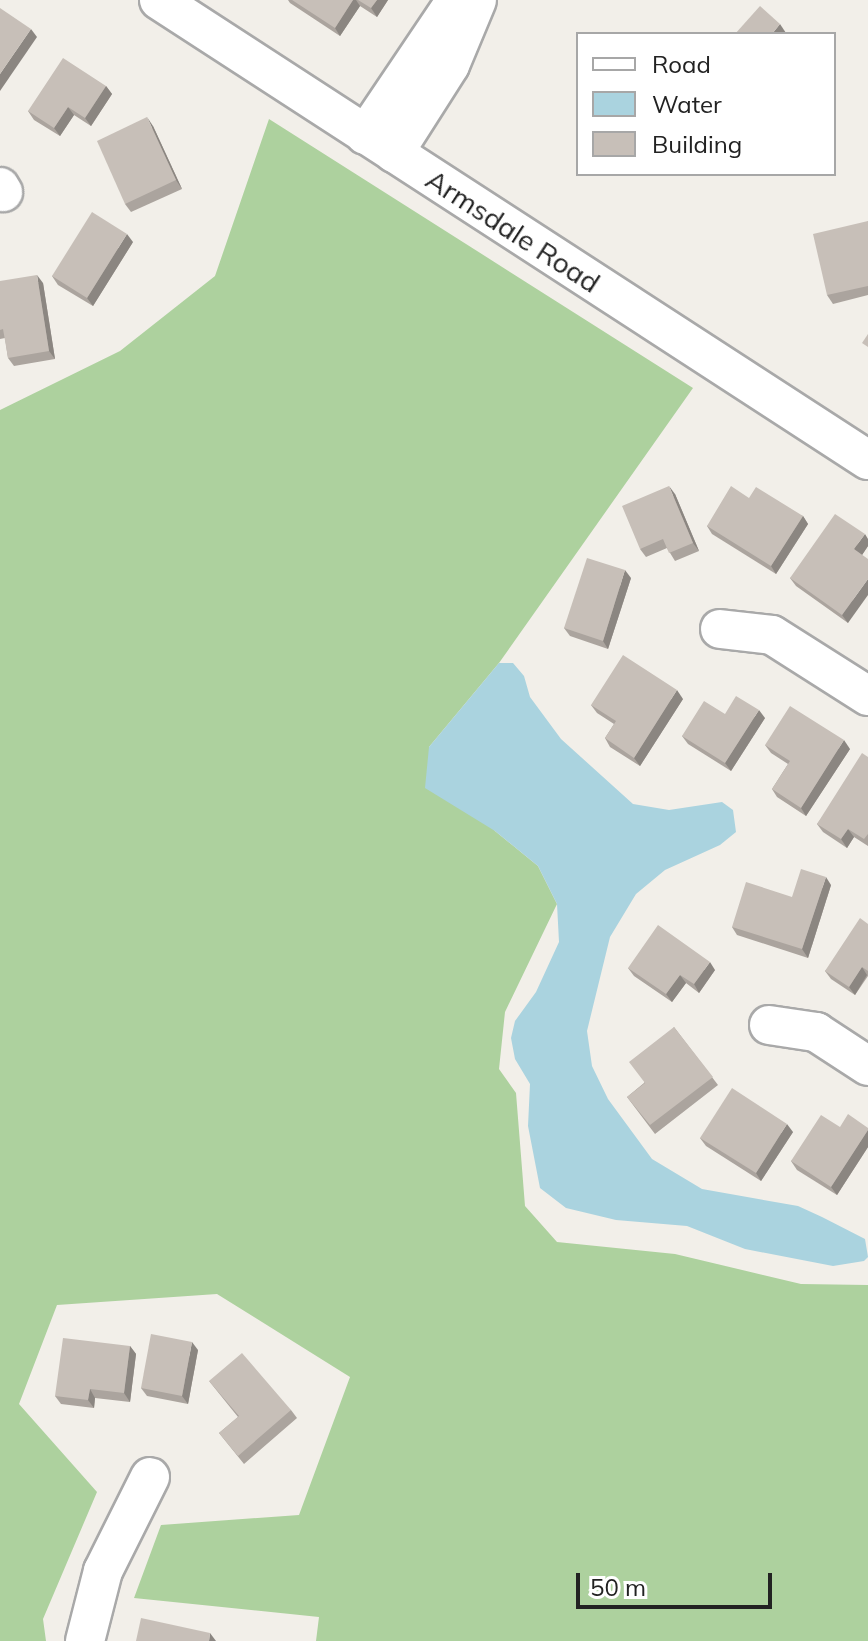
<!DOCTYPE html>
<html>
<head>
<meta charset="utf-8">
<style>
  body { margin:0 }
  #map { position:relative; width:868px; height:1641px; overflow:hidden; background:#f2efe9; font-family:Mulish,sans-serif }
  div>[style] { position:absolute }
  .forest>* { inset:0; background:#add19e }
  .water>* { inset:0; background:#aad3df }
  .roads { filter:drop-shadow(2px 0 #a9a9a9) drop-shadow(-2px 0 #a9a9a9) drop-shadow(0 2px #a9a9a9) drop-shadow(0 -2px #a9a9a9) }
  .minor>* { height:38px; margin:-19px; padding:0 19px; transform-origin:19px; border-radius:19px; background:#fff }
  .wall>* { inset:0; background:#aba49e }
  .shaded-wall>* { inset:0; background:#8b8681 }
  .building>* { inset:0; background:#c7bfb8 }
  span { translate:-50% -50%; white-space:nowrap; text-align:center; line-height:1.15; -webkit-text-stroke:8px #fff; paint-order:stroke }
  .street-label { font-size:28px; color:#222 }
  .legend { position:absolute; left:576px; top:32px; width:260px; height:144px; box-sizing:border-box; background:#fff; border:2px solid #a7a7a7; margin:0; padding:10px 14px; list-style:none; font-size:24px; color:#222 }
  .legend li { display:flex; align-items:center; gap:16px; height:40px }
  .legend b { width:40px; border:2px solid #a7a7a7 }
  .scale { position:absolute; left:576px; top:1573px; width:196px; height:36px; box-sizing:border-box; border:4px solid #222; border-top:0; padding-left:10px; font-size:24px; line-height:28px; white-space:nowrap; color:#222; -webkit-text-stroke:6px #fff; paint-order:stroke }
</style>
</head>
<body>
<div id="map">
  <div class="forest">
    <i style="clip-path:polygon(269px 119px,693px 388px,499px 663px,429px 747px,495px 831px,538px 866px,557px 904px,505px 1012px,499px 1069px,516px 1093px,525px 1206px,557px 1242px,675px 1254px,801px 1284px,868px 1285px,868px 1641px,316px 1641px,319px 1617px,134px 1598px,161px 1525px,299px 1515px,350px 1377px,217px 1294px,57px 1305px,19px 1404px,97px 1492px,43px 1619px,46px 1641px,0 1641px,0 410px,120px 351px,215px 276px)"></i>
  </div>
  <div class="water">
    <i style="clip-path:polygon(499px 663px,513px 663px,524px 676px,530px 697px,561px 739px,633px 804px,669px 810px,722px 802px,733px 810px,736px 832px,720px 845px,665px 870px,636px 894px,610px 937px,587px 1031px,592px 1066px,608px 1099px,652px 1159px,702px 1189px,798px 1206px,822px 1217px,865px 1239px,868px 1257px,864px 1261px,833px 1266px,745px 1249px,687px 1226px,616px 1220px,566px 1208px,540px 1188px,528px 1126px,530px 1084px,515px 1059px,511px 1038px,515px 1021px,536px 992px,559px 942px,557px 904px,538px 866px,495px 831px,425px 788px,429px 747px)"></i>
  </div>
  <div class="roads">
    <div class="minor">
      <i style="left:159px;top:0;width:845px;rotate:32.98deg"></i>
      <i style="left:365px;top:135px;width:163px;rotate:-56deg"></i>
      <i style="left:394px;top:153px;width:104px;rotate:-57.5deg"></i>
      <i style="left:450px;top:65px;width:70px;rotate:-67.4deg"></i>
      <i style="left:0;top:187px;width:6px;rotate:59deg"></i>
      <i style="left:720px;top:629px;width:52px;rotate:6.6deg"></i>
      <i style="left:772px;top:635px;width:114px;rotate:32.4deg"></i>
      <i style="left:769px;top:1025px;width:48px;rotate:8.5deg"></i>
      <i style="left:816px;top:1032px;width:62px;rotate:33.2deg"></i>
      <i style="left:85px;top:1641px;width:72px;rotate:-75.6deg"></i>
      <i style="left:103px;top:1571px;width:105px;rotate:-63.4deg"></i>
    </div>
  </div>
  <div class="wall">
    <i style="clip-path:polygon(288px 0,388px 0,377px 17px,360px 6px,340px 36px,290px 3px)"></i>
    <i style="clip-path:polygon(106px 86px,112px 94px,91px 126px,74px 115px,60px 136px,34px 120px,28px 111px)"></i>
    <i style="clip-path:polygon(153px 126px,182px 189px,131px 212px,125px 204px)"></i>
    <i style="clip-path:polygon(868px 221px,868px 295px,833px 304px,827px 295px)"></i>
    <i style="clip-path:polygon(133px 242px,93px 306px,58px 285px,52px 276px)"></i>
    <i style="clip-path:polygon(0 281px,43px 283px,55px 359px,14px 366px,8px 358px,5px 338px,0 339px)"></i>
    <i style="clip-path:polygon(675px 494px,699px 551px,675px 561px,667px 548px,646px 557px,640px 549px)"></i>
    <i style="clip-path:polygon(749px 498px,803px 516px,808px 524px,776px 574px,712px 534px,707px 526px)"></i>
    <i style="clip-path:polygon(868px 539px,868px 546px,862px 555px,848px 623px,796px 586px,790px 578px)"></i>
    <i style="clip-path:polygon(631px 578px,608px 649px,570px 636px,564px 628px)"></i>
    <i style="clip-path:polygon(683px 699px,640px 766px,610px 747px,605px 738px,614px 724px,597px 713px,591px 705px)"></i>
    <i style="clip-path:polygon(725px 714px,765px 718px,731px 771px,688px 744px,682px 736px)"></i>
    <i style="clip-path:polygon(765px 745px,850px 749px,806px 816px,777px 797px,772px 789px,788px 764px,771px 753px)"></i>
    <i style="clip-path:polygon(868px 757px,868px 846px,854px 837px,847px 848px,823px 832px,817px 824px)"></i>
    <i style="clip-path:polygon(831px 885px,808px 958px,737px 935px,732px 927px,792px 897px)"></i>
    <i style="clip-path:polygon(868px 924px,868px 976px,855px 995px,831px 979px,825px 971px)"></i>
    <i style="clip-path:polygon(628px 968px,715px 970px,699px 993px,686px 983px,672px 1002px,634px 976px)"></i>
    <i style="clip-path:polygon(674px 1027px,718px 1085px,655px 1134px,627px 1097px,644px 1083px)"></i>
    <i style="clip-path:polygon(840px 1127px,868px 1128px,868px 1147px,837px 1195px,797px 1170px,791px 1161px)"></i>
    <i style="clip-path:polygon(793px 1132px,761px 1181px,706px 1146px,700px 1138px)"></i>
    <i style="clip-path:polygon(130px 1346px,136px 1354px,130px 1402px,95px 1398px,94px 1408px,61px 1404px,55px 1396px)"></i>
    <i style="clip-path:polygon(198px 1350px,188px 1404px,147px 1396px,141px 1388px)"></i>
    <i style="clip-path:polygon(209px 1381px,291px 1410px,297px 1418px,244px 1464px,219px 1433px,238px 1417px)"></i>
  </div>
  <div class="shaded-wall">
    <i style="clip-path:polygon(353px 0,356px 0,360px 6px,340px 36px,335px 28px)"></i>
    <i style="clip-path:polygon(377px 0,388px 0,377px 17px,371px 8px)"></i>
    <i style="clip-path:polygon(780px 24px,786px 33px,785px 34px,772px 34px)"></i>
    <i style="clip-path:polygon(31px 29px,37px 37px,0 91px,0 74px)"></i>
    <i style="clip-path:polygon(106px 86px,112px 94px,91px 126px,85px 118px)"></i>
    <i style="clip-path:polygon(68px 107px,74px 115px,60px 136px,54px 128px)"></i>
    <i style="clip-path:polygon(147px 117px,153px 126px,182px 189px,176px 180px)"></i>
    <i style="clip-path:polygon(127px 234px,133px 242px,93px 306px,87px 298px)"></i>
    <i style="clip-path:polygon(37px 275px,43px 283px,55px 359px,49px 351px)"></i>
    <i style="clip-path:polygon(669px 486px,675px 494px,699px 551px,693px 543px)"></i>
    <i style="clip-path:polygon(803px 516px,808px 524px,776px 574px,771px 566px)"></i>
    <i style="clip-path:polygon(865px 534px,868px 539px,868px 546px,860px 558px,854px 549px)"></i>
    <i style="clip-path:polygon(625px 570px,631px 578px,608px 649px,603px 641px)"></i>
    <i style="clip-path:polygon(868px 579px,868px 595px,848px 623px,842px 615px)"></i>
    <i style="clip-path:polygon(677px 690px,683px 699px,640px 766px,634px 758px)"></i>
    <i style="clip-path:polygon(759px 710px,765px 718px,731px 771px,725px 763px)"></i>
    <i style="clip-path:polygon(844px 740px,850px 749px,806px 816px,801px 808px)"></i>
    <i style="clip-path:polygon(848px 829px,854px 837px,847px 848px,841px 839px)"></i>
    <i style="clip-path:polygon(826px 877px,831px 885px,808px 958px,802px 949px)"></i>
    <i style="clip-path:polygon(710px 962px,715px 970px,699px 993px,694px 984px)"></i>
    <i style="clip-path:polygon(862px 967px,867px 975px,855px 995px,849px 987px)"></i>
    <i style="clip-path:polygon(680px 975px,686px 983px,672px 1002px,666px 994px)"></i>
    <i style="clip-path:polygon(787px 1124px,793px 1132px,761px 1181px,756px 1173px)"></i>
    <i style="clip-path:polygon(868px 1130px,868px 1147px,837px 1195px,831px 1187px)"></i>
    <i style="clip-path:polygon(192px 1342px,198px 1350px,188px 1404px,182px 1396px)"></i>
    <i style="clip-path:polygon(130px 1346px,136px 1354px,130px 1402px,124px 1393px)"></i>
    <i style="clip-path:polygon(90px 1389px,95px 1398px,94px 1408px,88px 1400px)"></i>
    <i style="clip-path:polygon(210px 1633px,216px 1641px,209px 1641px)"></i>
  </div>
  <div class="building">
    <i style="clip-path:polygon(292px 0,353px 0,335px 28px)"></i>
    <i style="clip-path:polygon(358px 0,377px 0,371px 8px)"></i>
    <i style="clip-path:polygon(760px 6px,780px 24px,772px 34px,735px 34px)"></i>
    <i style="clip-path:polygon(0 8px,31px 29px,0 74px)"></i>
    <i style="clip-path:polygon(63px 58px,106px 86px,85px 118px,68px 107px,54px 128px,28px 111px)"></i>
    <i style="clip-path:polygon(147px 117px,176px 180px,125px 204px,97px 141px)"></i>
    <i style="clip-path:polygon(92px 212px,127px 234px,87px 298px,52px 276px)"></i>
    <i style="clip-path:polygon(868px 221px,868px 286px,827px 295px,813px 234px)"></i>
    <i style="clip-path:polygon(37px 275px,49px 351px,8px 358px,3px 329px,0 330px,0 281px)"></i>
    <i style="clip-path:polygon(868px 334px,868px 347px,862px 343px)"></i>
    <i style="clip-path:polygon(669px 486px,693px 543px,669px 553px,663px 539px,640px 549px,622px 506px)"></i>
    <i style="clip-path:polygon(731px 486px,749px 498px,756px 487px,803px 516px,771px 566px,707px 526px)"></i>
    <i style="clip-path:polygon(835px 514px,865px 534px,854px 549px,868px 559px,868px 579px,842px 615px,790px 578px)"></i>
    <i style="clip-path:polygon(587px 558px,625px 570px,603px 641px,564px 628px)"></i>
    <i style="clip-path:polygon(623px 655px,677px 690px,634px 758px,605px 738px,616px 721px,591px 705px)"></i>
    <i style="clip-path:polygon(736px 696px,759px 710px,725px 763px,682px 736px,704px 701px,725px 714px)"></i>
    <i style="clip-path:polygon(790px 706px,844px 740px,801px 808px,772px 789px,790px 761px,765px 745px)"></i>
    <i style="clip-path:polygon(862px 753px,868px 757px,868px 834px,864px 839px,848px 829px,841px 839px,817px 824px)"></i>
    <i style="clip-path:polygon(801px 869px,826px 877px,802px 949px,732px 927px,746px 882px,792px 897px)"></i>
    <i style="clip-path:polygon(860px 918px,868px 924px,868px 971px,862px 967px,849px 987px,825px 971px)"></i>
    <i style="clip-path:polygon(658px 925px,710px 962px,694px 984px,680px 975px,666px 994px,628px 968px)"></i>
    <i style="clip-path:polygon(674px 1027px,713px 1077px,650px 1125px,627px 1097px,645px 1083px,629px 1062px)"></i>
    <i style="clip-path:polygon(732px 1088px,787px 1124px,756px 1173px,700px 1138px)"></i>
    <i style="clip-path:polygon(848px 1114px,868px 1128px,868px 1130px,831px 1187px,791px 1161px,821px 1115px,840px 1127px)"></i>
    <i style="clip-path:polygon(151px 1334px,192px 1342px,182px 1396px,141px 1388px)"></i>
    <i style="clip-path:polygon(63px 1338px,130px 1346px,124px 1393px,90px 1389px,88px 1400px,55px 1396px)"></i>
    <i style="clip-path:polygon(242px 1353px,291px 1410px,238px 1456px,219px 1433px,239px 1416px,209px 1381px)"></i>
    <i style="clip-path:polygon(141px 1618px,210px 1633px,209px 1641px,136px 1641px)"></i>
  </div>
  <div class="street-label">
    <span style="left:513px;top:231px;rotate:33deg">Armsdale Road</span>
  </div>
  <ul class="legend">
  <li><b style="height:10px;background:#fff"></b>Road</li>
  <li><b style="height:22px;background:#aad3df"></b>Water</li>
  <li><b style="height:22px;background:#c7bfb8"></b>Building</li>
  </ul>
  <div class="scale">50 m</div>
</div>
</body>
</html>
